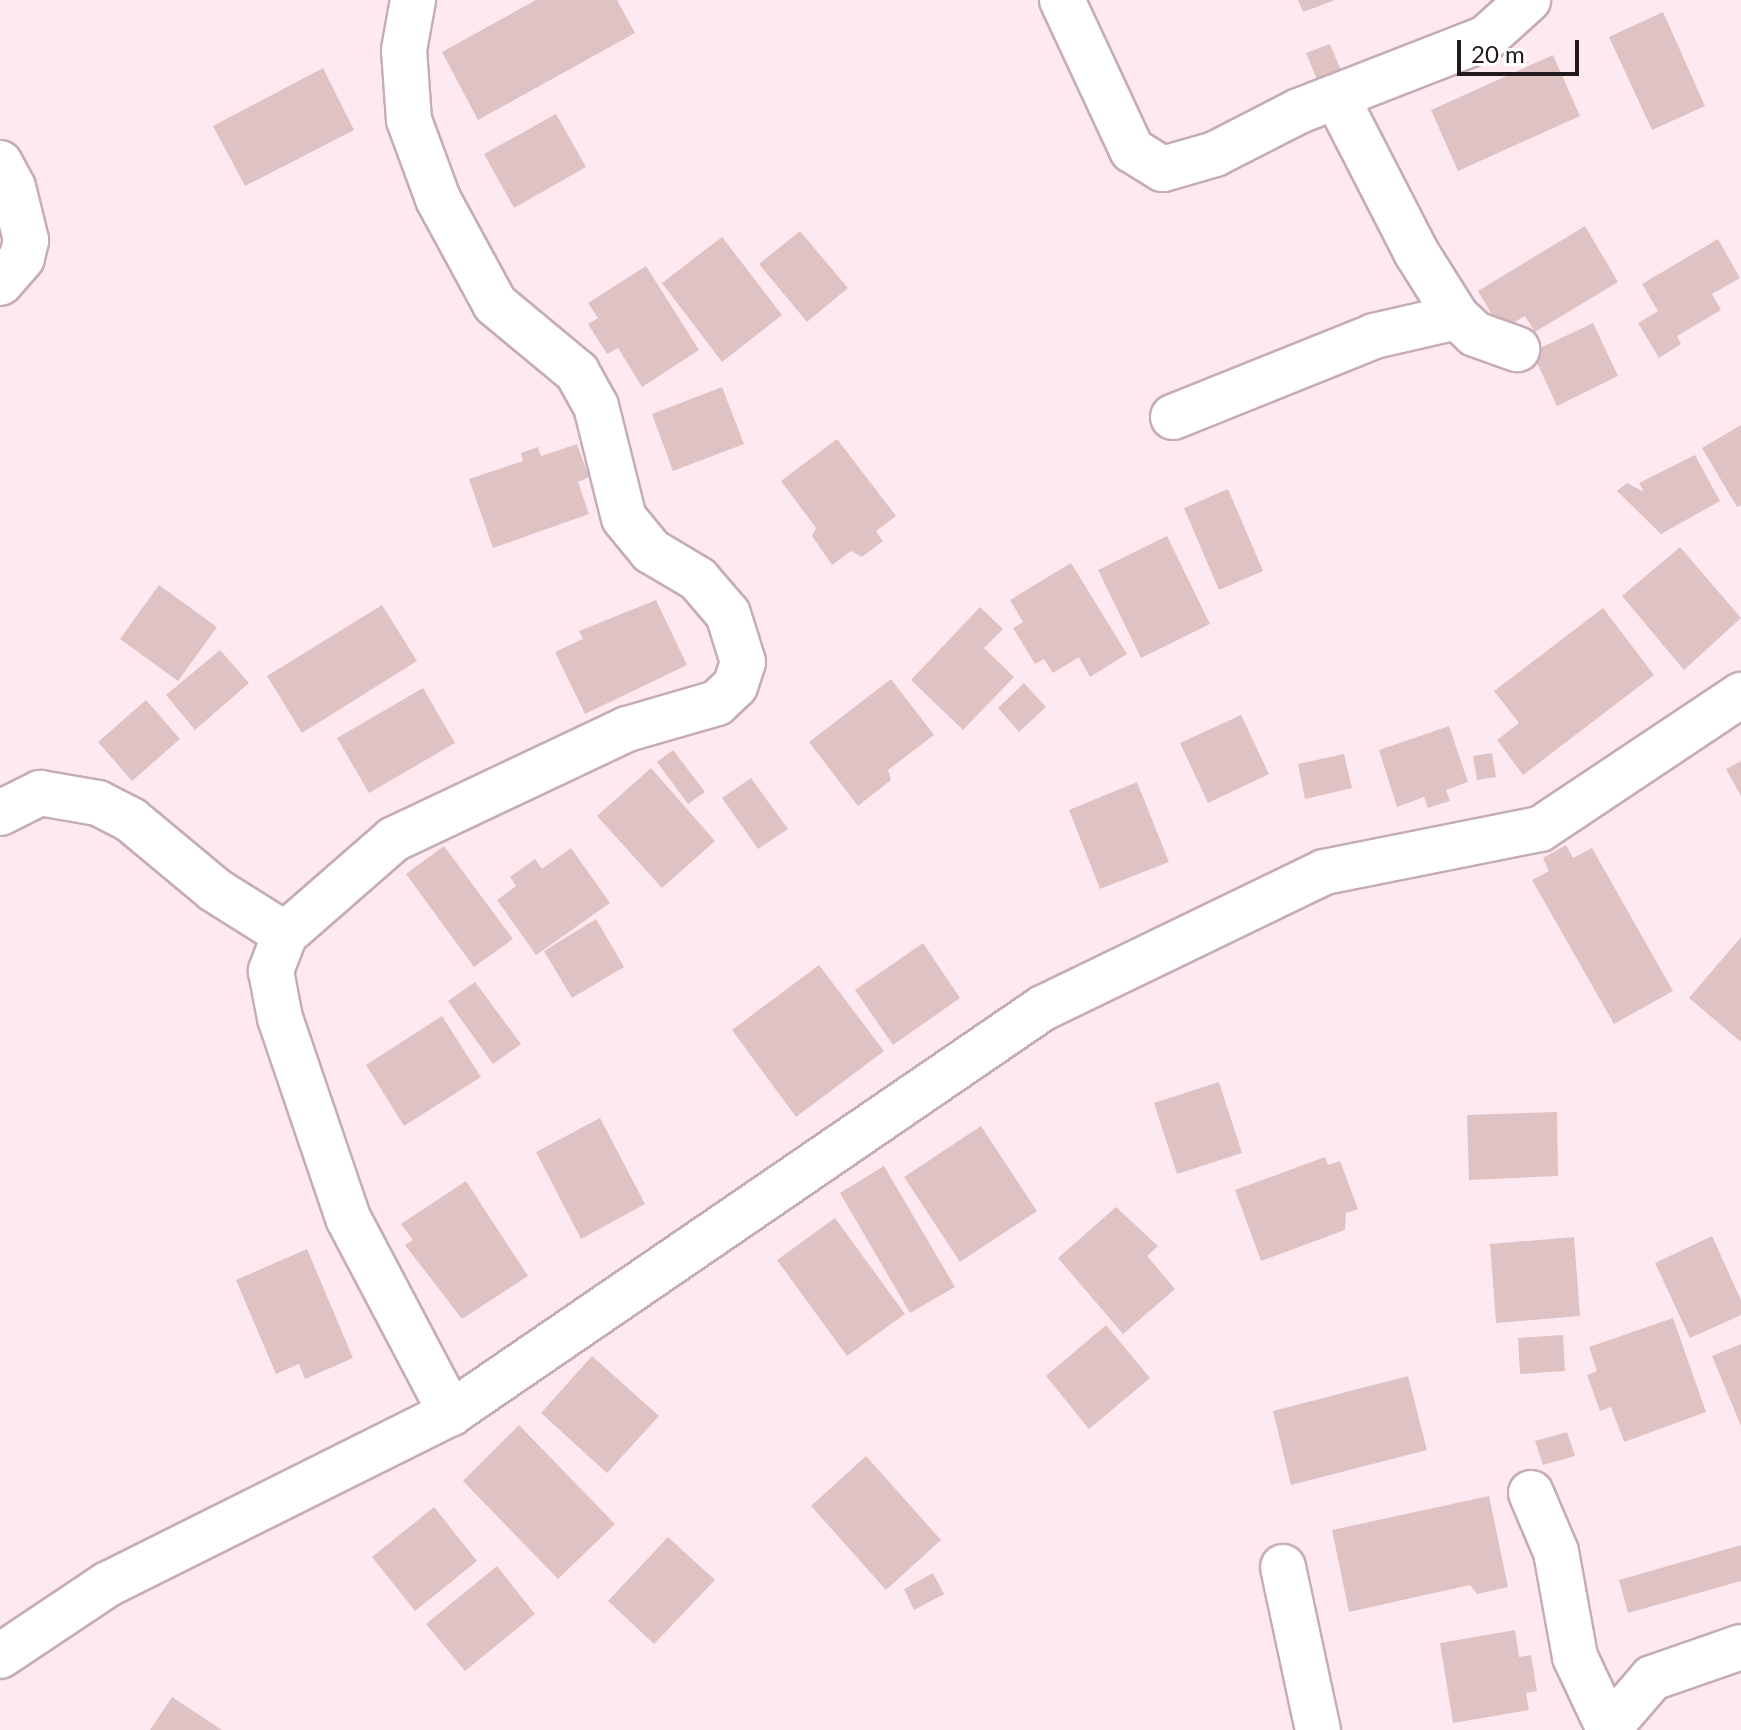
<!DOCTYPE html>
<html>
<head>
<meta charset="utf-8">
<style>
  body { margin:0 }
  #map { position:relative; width:1741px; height:1730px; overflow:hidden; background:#ffe9f1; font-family:Lato,sans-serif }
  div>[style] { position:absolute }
  .building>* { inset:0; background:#dfc2c3 }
  .roads { filter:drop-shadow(2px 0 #c6acb6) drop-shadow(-2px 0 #c6acb6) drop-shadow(0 2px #c6acb6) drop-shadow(0 -2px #c6acb6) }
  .street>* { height:44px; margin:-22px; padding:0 22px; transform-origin:22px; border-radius:22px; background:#fff }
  span { translate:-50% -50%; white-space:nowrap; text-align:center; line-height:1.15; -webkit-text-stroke:7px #fff; paint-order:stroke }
  .scale { position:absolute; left:1457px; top:40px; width:122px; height:36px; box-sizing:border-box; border:4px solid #22191d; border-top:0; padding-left:10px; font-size:24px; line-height:28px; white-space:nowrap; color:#22191d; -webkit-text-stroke:6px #fff; paint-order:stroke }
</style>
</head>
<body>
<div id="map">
  <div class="building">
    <i style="clip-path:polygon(536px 0,617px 0,635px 33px,478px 120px,442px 52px)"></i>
    <i style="clip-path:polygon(1298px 0,1335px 0,1303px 12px)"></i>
    <i style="clip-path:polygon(1663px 12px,1705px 106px,1652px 130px,1609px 37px)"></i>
    <i style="clip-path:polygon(1330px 44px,1342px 73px,1318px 82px,1306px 53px)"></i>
    <i style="clip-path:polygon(1553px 55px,1580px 116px,1458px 171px,1431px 110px)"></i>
    <i style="clip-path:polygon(323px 68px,354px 130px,245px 186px,213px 126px)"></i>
    <i style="clip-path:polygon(556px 114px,586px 167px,514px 208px,484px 154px)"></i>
    <i style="clip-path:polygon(1585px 226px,1618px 282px,1535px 332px,1525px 316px,1501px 330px,1478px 291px)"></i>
    <i style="clip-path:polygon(800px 231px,848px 288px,807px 322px,759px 264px)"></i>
    <i style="clip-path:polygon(722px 237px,782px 315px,722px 362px,662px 283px)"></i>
    <i style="clip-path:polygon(1718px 239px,1740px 278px,1712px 294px,1721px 310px,1677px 336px,1681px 344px,1659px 358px,1638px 323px,1658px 311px,1642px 284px)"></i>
    <i style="clip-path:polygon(646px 266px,699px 350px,642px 387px,618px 348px,607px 354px,588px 324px,598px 318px,588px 303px)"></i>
    <i style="clip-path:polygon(1593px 323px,1618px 376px,1557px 406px,1532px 352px)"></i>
    <i style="clip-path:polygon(722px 387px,744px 444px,673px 471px,652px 414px)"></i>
    <i style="clip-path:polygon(1741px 425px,1741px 505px,1737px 507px,1702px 448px)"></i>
    <i style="clip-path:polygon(837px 439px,896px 516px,876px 531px,883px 541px,862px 557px,851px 551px,832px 565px,812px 536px,816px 528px,781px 481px)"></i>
    <i style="clip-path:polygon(577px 444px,589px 477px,578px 482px,589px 514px,493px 548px,469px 479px,523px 461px,521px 453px,538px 447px,541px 456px)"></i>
    <i style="clip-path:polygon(1695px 455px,1720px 501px,1661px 534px,1617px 491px,1627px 483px,1644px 492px,1639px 483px)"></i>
    <i style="clip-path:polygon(1228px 489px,1263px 571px,1219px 590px,1184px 508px)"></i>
    <i style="clip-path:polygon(1167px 536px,1210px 624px,1141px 658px,1098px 570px)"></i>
    <i style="clip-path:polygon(1680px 547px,1741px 618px,1684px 670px,1622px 596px)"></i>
    <i style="clip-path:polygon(1071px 563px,1127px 654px,1090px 677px,1079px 657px,1053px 673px,1044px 659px,1035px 664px,1013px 628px,1023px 622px,1010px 600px)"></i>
    <i style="clip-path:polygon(159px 585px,217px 627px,178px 681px,120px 639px)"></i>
    <i style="clip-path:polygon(656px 600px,687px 665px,585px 714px,555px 652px,583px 639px,579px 631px)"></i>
    <i style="clip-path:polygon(382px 605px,417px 661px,302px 733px,267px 676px)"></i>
    <i style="clip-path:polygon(980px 607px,1003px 629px,984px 648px,1014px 677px,963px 730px,911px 680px)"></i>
    <i style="clip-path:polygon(1603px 608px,1654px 675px,1523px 775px,1497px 740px,1519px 723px,1494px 691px)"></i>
    <i style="clip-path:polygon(220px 650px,249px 683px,195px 730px,166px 695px)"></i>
    <i style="clip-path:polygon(891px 679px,934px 735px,888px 770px,891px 780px,858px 806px,809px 742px)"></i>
    <i style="clip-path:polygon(1024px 683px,1046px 707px,1019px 732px,998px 708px)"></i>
    <i style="clip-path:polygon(423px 688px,455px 743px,369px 793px,337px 738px)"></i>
    <i style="clip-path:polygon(146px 700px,180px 739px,132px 781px,98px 742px)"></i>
    <i style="clip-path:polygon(1241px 715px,1269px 774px,1208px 803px,1180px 743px)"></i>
    <i style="clip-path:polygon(1449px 726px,1468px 782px,1446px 790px,1450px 801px,1428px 808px,1424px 797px,1397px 807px,1379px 750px)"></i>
    <i style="clip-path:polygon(673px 750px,705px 792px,688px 804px,657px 762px)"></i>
    <i style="clip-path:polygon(1492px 753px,1496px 777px,1477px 780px,1473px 756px)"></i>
    <i style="clip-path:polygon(1344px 754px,1352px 788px,1305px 799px,1298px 764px)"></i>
    <i style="clip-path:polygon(1741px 761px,1741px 796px,1726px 769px)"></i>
    <i style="clip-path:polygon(651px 768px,715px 841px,662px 888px,597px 816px)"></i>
    <i style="clip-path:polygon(751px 778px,788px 829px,758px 849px,722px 798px)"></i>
    <i style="clip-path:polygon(1137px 782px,1169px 862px,1100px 889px,1069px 810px)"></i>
    <i style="clip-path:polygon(1566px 845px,1573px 858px,1592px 848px,1673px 991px,1614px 1024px,1532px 880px,1549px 871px,1543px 858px)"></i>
    <i style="clip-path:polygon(444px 846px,513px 939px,474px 967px,406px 874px)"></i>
    <i style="clip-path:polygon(571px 848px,610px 903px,536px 955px,497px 900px,516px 886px,510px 877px,535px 859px,542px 869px)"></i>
    <i style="clip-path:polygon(596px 919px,624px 967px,572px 998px,544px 951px)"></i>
    <i style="clip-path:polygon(1741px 937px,1741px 1042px,1689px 998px)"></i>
    <i style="clip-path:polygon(923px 943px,960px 998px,893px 1045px,855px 990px)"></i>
    <i style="clip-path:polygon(819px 965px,884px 1051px,796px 1117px,732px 1030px)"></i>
    <i style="clip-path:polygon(475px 982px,521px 1044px,493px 1064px,448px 1001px)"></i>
    <i style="clip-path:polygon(442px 1016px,481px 1077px,404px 1126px,366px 1065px)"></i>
    <i style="clip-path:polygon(1219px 1082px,1242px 1153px,1177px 1174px,1154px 1103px)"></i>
    <i style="clip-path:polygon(1557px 1112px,1558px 1176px,1469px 1180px,1467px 1115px)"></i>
    <i style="clip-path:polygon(600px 1118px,645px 1204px,581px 1239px,536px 1152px)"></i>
    <i style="clip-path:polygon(981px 1126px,1037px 1211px,960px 1262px,904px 1177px)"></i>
    <i style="clip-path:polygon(1325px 1157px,1328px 1165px,1340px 1161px,1358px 1209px,1346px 1213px,1345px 1230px,1261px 1261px,1235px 1190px)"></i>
    <i style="clip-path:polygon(884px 1166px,955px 1287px,910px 1313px,840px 1193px)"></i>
    <i style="clip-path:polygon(466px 1181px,528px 1276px,462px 1319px,405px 1245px,413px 1240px,401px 1224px)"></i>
    <i style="clip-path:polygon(1116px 1207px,1158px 1246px,1147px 1256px,1175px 1289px,1123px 1334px,1058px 1258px)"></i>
    <i style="clip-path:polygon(835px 1218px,905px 1314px,847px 1356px,777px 1260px)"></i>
    <i style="clip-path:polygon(1712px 1236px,1741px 1300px,1741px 1315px,1690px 1338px,1655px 1263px)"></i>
    <i style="clip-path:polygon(1574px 1237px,1580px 1316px,1496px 1323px,1490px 1244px)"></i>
    <i style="clip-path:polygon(307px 1249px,353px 1358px,305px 1379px,299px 1364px,276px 1374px,236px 1280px)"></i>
    <i style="clip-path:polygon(1673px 1318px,1706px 1412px,1624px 1442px,1611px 1407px,1600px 1411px,1587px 1375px,1597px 1371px,1589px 1347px)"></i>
    <i style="clip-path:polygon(1106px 1325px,1150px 1378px,1089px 1429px,1046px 1376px)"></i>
    <i style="clip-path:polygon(1563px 1335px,1565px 1371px,1520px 1374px,1518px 1338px)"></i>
    <i style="clip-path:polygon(1741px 1344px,1741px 1426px,1712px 1356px)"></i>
    <i style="clip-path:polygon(592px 1356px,659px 1416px,607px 1473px,541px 1413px)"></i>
    <i style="clip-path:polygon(1408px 1376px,1427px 1450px,1291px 1485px,1273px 1411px)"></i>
    <i style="clip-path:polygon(519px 1425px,615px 1524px,558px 1579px,463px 1481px)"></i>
    <i style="clip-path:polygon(1567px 1432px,1575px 1456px,1543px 1465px,1535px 1441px)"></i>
    <i style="clip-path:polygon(866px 1456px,941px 1540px,886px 1590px,811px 1506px)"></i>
    <i style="clip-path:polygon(1489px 1496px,1508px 1587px,1477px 1594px,1470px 1585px,1349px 1612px,1332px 1530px)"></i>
    <i style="clip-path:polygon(434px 1507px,477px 1561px,415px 1611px,372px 1557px)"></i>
    <i style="clip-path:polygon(668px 1537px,715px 1580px,654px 1644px,608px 1601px)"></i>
    <i style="clip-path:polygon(1741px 1545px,1741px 1581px,1628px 1613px,1619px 1580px)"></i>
    <i style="clip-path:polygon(497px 1566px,535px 1614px,465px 1671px,426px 1624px)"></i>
    <i style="clip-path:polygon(933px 1573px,944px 1594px,914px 1610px,904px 1589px)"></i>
    <i style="clip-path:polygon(1515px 1630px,1519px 1657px,1531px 1655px,1537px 1691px,1526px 1693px,1529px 1710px,1453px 1723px,1440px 1643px)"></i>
    <i style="clip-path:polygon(172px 1697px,222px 1730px,150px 1730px)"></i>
  </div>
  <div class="roads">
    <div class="street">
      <i style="left:413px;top:0;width:51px;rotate:100.2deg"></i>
      <i style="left:404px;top:50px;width:70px;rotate:85.9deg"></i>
      <i style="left:409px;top:120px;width:84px;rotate:69.8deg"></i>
      <i style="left:438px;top:199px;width:119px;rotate:61.5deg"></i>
      <i style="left:495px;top:304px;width:107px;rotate:39.7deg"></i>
      <i style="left:577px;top:372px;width:39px;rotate:61deg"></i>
      <i style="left:596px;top:406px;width:115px;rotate:76deg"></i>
      <i style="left:624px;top:518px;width:43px;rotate:50.7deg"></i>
      <i style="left:651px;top:551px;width:55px;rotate:30.8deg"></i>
      <i style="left:698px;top:579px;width:46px;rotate:49.4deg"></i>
      <i style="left:728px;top:614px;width:50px;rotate:72.6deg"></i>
      <i style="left:743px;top:662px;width:25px;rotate:108deg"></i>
      <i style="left:735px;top:686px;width:25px;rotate:137deg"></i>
      <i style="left:717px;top:703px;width:94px;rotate:163.9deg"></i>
      <i style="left:627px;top:729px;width:258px;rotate:154.7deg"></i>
      <i style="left:394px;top:839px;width:145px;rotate:138.9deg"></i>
      <i style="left:285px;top:934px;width:40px;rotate:111deg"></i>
      <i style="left:271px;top:971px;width:48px;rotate:79.2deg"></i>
      <i style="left:280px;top:1018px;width:211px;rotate:71.2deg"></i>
      <i style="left:348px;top:1218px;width:221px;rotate:62.2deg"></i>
      <i style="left:1062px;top:0;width:166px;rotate:65deg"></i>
      <i style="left:1132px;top:150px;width:36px;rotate:32deg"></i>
      <i style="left:1163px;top:169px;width:54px;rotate:-16.1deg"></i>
      <i style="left:1215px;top:154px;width:94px;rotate:-27.1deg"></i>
      <i style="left:1299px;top:111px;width:201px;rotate:-21.3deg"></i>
      <i style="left:1486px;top:38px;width:57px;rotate:-42.1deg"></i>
      <i style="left:1338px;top:100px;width:171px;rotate:62.8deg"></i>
      <i style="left:1416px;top:252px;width:77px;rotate:57.8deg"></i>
      <i style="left:1457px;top:317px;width:25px;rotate:43deg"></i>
      <i style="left:1475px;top:334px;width:45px;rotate:19.7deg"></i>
      <i style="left:0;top:163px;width:27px;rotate:62deg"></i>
      <i style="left:13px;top:187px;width:55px;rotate:76.2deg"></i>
      <i style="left:26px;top:240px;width:18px;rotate:103deg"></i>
      <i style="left:22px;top:258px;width:33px;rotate:131deg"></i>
      <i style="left:1173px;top:417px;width:217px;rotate:-21.9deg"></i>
      <i style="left:1374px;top:336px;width:85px;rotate:-12.9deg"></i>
      <i style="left:0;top:813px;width:45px;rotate:-26.6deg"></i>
      <i style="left:40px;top:793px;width:59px;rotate:9.8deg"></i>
      <i style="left:98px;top:803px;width:37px;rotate:27deg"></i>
      <i style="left:131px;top:820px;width:109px;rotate:39.8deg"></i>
      <i style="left:215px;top:890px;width:83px;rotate:32.2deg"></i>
      <i style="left:1531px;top:1493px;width:64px;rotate:67deg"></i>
      <i style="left:1556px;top:1552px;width:107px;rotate:79.7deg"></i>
      <i style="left:1575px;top:1657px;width:77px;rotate:64.8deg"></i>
      <i style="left:1283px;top:1567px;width:167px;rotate:77.9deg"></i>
      <i style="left:0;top:1656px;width:130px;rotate:-33.7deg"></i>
      <i style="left:108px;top:1584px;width:383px;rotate:-26.5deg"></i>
      <i style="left:451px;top:1413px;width:717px;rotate:-34.38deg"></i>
      <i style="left:1043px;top:1008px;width:312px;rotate:-25.8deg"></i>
      <i style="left:1324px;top:872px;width:220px;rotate:-11.3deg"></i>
      <i style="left:1540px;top:829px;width:242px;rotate:-33.7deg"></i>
      <i style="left:1607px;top:1730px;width:69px;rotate:-49.1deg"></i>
      <i style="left:1652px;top:1678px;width:94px;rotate:-19.2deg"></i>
    </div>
  </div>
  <div class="scale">20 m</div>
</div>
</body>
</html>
